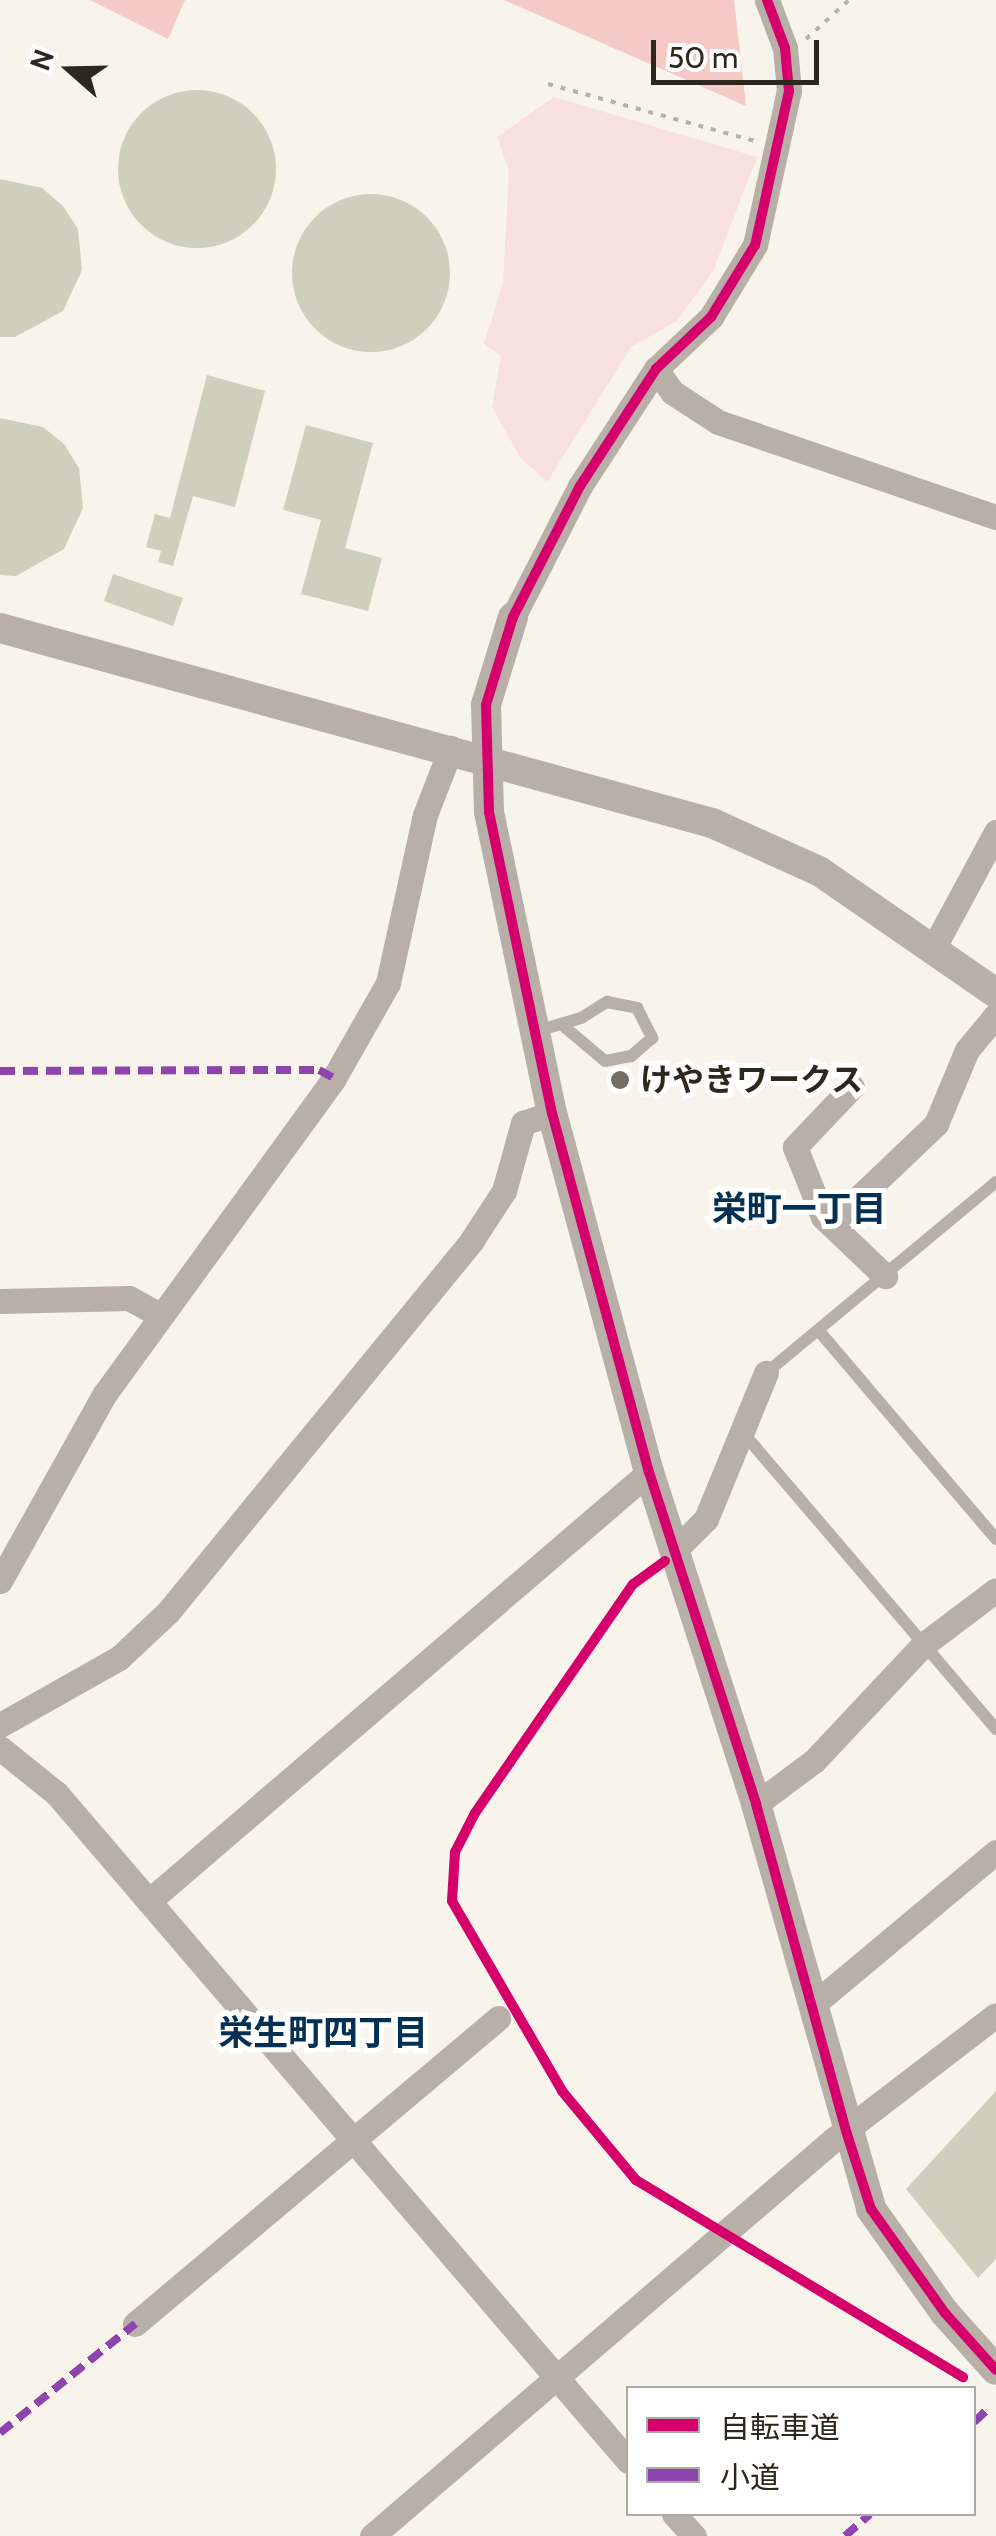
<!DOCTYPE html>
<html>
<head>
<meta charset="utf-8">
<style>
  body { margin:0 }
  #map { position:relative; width:996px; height:2536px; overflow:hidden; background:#f9f4eb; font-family:Cabin,"Noto Sans JP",sans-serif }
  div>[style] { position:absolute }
  .green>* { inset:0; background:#f8e0dc }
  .forest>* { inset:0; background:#f4c9c6 }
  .building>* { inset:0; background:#cecfbd }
  .round { border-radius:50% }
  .path>* { height:4px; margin-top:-2px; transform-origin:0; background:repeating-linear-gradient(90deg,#b7b0aa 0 5px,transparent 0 13px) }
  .service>* { height:12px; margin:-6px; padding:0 6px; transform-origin:6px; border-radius:6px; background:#b8afa9 }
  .minor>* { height:25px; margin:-12.5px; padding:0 12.5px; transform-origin:12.5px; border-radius:12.5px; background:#b8afa9 }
  .tertiary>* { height:30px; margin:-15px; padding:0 15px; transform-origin:15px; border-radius:15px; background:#b8afa9 }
  .quiet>* { height:8px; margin-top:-4px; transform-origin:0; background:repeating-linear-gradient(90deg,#8e44ad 0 15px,transparent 0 23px) }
  .cycleway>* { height:10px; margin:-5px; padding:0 5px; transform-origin:5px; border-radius:5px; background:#d6006c }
  .dots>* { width:28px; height:28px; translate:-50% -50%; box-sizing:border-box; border:5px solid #fff; border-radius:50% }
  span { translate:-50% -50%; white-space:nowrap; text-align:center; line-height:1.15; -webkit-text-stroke:10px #fff; paint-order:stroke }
  .poi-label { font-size:32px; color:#2d271d; font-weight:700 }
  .left { translate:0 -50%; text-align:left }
  .neighbourhood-label { font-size:35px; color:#043054; font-weight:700 }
  .legend { position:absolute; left:626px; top:2386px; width:350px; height:130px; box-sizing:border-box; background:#fff; border:2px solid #aba9a5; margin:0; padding:12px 18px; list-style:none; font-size:30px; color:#2d271d }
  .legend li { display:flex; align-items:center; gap:20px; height:50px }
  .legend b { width:50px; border:2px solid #aba9a5 }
  .north { position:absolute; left:20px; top:20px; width:100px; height:100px; -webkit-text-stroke:8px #fff; paint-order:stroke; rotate:290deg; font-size:28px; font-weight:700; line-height:40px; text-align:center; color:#2d271d }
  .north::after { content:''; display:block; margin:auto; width:35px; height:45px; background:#2d271d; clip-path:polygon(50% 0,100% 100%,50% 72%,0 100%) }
  .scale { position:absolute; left:651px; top:40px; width:168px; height:45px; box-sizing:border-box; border:5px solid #2d271d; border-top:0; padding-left:12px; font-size:30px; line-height:35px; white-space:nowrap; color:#2d271d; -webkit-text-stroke:8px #fff; paint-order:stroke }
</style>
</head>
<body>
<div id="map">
  <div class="green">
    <i style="clip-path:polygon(554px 97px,757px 157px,713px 271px,677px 321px,631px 347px,547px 482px,520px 457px,492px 407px,501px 356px,484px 344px,503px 283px,509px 171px,497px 137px)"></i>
  </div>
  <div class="forest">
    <i style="clip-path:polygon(90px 0,185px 0,168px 39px)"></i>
    <i style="clip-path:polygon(504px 0,734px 0,746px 106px)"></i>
  </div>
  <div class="building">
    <i class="round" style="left:118px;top:90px;width:158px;height:158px"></i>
    <i style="clip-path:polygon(0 179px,42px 188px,63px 206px,78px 229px,82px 270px,63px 311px,15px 337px,0 337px)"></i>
    <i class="round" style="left:292px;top:194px;width:158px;height:158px"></i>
    <i style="clip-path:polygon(207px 375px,265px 391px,235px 507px,193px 496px,173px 566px,158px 562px,161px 551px,146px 547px,155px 514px,170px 518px)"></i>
    <i style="clip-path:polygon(0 418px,43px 427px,64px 444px,79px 468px,83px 508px,64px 549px,16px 576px,0 575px)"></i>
    <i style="clip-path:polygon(306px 425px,373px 443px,345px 548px,382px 558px,368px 611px,301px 594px,321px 520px,283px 510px)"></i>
    <i style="clip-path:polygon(113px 574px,183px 598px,173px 626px,104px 601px)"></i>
    <i style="clip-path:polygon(996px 2091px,996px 2259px,978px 2278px,906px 2189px)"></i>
  </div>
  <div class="path">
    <i style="left:806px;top:39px;width:58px;rotate:-42.2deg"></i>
    <i style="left:548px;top:84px;width:215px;rotate:15.4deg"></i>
  </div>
  <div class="service">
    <i style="left:537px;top:1031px;width:46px;rotate:-16.5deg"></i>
    <i style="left:581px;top:1018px;width:31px;rotate:-32deg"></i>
    <i style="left:607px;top:1002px;width:31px;rotate:11deg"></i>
    <i style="left:637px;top:1008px;width:34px;rotate:63deg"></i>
    <i style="left:652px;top:1038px;width:28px;rotate:139deg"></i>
    <i style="left:631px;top:1056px;width:26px;rotate:169deg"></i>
    <i style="left:605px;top:1061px;width:57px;rotate:-139.9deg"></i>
    <i style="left:819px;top:1331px;width:273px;rotate:49.6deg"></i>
    <i style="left:766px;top:1373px;width:299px;rotate:-39.7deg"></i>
    <i style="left:745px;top:1435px;width:387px;rotate:49.5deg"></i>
  </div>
  <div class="minor">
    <i style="left:656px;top:369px;width:28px;rotate:55deg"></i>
    <i style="left:672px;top:392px;width:55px;rotate:33.1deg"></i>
    <i style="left:718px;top:422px;width:294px;rotate:18.9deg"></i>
    <i style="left:513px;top:617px;width:147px;rotate:-62.9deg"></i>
    <i style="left:580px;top:486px;width:140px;rotate:-57deg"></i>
    <i style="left:656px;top:369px;width:76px;rotate:-43.4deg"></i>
    <i style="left:711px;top:317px;width:84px;rotate:-58.6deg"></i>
    <i style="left:755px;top:245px;width:158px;rotate:-77.6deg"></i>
    <i style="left:789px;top:91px;width:43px;rotate:-95.3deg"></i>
    <i style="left:785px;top:48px;width:51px;rotate:-110.6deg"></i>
    <i style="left:934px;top:947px;width:131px;rotate:-61.7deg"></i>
    <i style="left:852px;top:1087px;width:83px;rotate:133.5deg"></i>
    <i style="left:795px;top:1147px;width:75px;rotate:68.2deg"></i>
    <i style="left:823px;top:1217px;width:86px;rotate:43.6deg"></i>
    <i style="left:831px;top:1224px;width:145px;rotate:-43.6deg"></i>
    <i style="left:936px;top:1124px;width:80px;rotate:-67.3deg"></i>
    <i style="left:967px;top:1050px;width:45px;rotate:-50.4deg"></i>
    <i style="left:0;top:1301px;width:129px;rotate:-1.3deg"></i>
    <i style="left:129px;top:1298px;width:33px;rotate:29deg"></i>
    <i style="left:674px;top:1551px;width:45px;rotate:-45deg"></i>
    <i style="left:706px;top:1519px;width:158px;rotate:-67.7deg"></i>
    <i style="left:0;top:1581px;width:213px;rotate:-60.8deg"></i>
    <i style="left:104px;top:1395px;width:392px;rotate:-54deg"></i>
    <i style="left:334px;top:1078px;width:109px;rotate:-60.4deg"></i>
    <i style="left:388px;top:983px;width:172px;rotate:-77.6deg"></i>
    <i style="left:425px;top:815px;width:72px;rotate:-68.8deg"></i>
    <i style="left:0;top:1725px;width:137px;rotate:-29.4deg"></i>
    <i style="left:119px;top:1658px;width:67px;rotate:-43.2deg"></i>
    <i style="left:168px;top:1612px;width:480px;rotate:-50.7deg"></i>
    <i style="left:472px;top:1240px;width:59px;rotate:-56.9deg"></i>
    <i style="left:504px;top:1191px;width:71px;rotate:-74.4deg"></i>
    <i style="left:523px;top:1123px;width:31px;rotate:-19deg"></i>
    <i style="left:0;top:1748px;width:73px;rotate:38.9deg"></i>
    <i style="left:57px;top:1794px;width:878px;rotate:49.43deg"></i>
    <i style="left:756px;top:1804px;width:72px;rotate:-36.6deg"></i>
    <i style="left:814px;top:1761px;width:159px;rotate:-46.8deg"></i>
    <i style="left:923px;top:1645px;width:91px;rotate:-37deg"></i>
    <i style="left:149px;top:1901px;width:659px;rotate:-40.63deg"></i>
    <i style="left:814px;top:2004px;width:237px;rotate:-39.9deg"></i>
    <i style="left:135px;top:2324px;width:475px;rotate:-40.1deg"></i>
    <i style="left:674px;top:2514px;width:30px;rotate:48deg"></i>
    <i style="left:372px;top:2536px;width:608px;rotate:-40.66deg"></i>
    <i style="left:833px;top:2140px;width:205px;rotate:-37.5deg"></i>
  </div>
  <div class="tertiary">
    <i style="left:513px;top:617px;width:92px;rotate:107.1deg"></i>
    <i style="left:486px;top:705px;width:107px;rotate:88.4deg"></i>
    <i style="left:489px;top:812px;width:308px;rotate:78.2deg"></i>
    <i style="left:552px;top:1113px;width:372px;rotate:74.9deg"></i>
    <i style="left:649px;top:1472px;width:349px;rotate:72.1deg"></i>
    <i style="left:756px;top:1804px;width:421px;rotate:74.1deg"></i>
    <i style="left:871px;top:2209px;width:128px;rotate:54.6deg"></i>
    <i style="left:945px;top:2313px;width:76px;rotate:48.2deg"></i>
    <i style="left:0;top:628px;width:738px;rotate:15.32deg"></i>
    <i style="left:712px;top:823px;width:117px;rotate:24.2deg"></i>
    <i style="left:819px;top:871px;width:215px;rotate:34.6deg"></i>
  </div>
  <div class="quiet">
    <i style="left:0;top:1071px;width:319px;rotate:-0.2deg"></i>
    <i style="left:319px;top:1070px;width:17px;rotate:28deg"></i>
    <i style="left:974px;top:2422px;width:18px;rotate:-43deg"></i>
    <i style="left:0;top:2433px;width:174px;rotate:-38.9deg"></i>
    <i style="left:845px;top:2536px;width:33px;rotate:-41deg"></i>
  </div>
  <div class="cycleway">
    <i style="left:767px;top:0;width:51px;rotate:69.4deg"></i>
    <i style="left:785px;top:48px;width:43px;rotate:84.7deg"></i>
    <i style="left:789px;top:91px;width:158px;rotate:102.4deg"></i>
    <i style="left:755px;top:245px;width:84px;rotate:121.4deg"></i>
    <i style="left:711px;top:317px;width:76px;rotate:136.6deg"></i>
    <i style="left:656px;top:369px;width:140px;rotate:123deg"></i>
    <i style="left:580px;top:486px;width:147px;rotate:117.1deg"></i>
    <i style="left:513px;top:617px;width:92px;rotate:107.1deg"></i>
    <i style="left:486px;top:705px;width:107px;rotate:88.4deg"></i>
    <i style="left:489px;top:812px;width:308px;rotate:78.2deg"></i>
    <i style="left:552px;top:1113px;width:372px;rotate:74.9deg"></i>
    <i style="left:649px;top:1472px;width:349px;rotate:72.1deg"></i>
    <i style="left:756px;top:1804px;width:342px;rotate:74.6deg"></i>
    <i style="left:847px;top:2134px;width:79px;rotate:72.3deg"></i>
    <i style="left:871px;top:2209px;width:128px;rotate:54.6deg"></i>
    <i style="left:945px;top:2313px;width:76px;rotate:48.2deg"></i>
    <i style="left:665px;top:1561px;width:39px;rotate:144deg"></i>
    <i style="left:633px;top:1584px;width:278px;rotate:124.6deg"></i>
    <i style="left:475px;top:1813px;width:44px;rotate:117.1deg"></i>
    <i style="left:455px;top:1852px;width:49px;rotate:93.5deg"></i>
    <i style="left:452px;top:1901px;width:220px;rotate:59.9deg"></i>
    <i style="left:562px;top:2091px;width:116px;rotate:50.3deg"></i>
    <i style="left:636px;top:2180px;width:382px;rotate:31.1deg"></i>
  </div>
  <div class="dots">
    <i style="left:620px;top:1080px;background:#746f65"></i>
  </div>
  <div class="poi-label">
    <span class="left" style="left:640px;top:1080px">けやきワークス</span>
  </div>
  <div class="neighbourhood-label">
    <span style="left:799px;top:1209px">栄町一丁目</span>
    <span style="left:323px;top:2033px">栄生町四丁目</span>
  </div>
  <ul class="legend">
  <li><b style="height:12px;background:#d6006c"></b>自転車道</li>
  <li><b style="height:12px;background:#8e44ad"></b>小道</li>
  </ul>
  <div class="north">N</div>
  <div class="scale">50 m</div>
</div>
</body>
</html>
